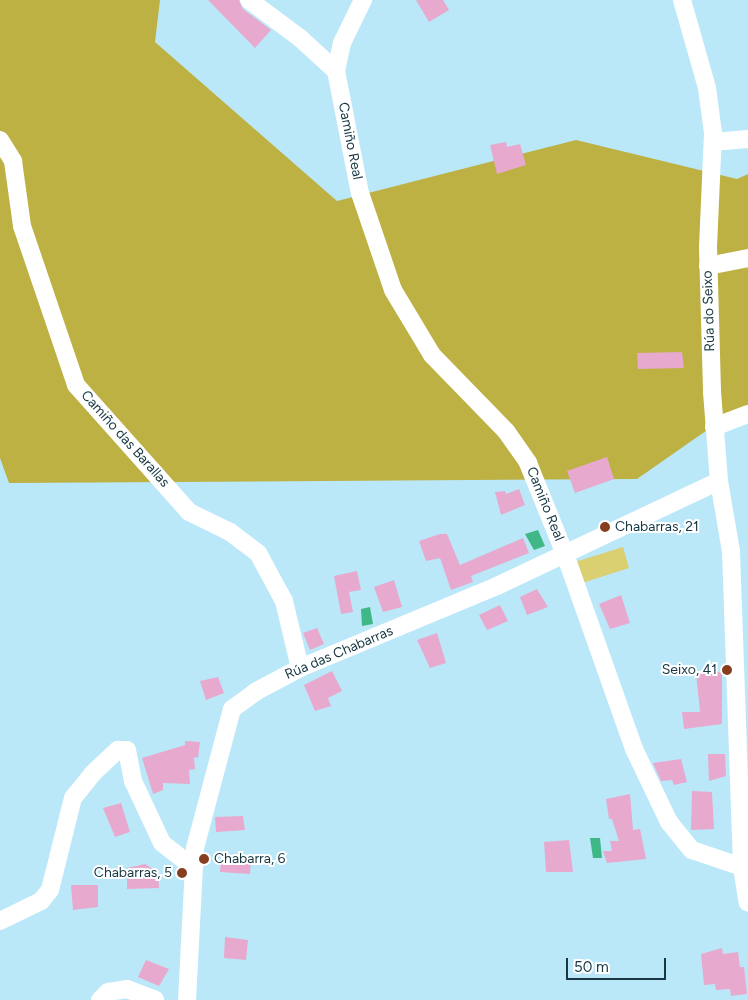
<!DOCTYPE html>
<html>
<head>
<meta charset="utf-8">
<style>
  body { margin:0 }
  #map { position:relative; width:748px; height:1000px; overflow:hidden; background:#bbe8f9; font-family:Figtree,sans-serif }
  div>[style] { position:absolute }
  .green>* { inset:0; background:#dad071 }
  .forest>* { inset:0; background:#bdb144 }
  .water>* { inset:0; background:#3fb787 }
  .building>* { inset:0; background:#e7a9ce }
  .minor>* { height:18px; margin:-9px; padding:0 9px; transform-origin:9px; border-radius:9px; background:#fff }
  .dots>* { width:14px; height:14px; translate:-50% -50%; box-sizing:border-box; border:2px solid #fff; border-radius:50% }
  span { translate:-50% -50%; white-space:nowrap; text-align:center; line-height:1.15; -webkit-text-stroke:4px #fff; paint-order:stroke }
  .street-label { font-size:14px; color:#173843 }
  .poi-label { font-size:14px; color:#173843 }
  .left { translate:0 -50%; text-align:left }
  .right { translate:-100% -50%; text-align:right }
  .scale { position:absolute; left:566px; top:958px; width:100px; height:22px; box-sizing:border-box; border:2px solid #173843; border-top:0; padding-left:6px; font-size:15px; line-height:18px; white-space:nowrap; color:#173843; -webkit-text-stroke:4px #fff; paint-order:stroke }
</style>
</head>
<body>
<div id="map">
  <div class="green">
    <i style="clip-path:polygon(623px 547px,629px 568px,582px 583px,575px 562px)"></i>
  </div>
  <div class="forest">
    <i style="clip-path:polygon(0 0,160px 0,155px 42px,337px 201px,576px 140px,737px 179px,748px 174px,748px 412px,723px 419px,637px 479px,9px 483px,0 458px)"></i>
  </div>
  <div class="water">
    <i style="clip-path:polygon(538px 530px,545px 546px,534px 550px,525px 534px)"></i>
    <i style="clip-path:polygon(370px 607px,373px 624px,362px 626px,361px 609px)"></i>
    <i style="clip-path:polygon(600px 838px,602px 858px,593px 858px,590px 838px)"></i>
  </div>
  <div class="building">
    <i style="clip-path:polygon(208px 0,239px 0,243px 9px,271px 30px,255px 48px)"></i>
    <i style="clip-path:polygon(416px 0,443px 0,449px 10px,429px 22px)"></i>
    <i style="clip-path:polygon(506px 142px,507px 147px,520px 144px,526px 165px,497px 174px,490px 145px)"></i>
    <i style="clip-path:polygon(682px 352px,684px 368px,638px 369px,637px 353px)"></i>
    <i style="clip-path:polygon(607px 457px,614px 479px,575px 493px,567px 471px)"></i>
    <i style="clip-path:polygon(519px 489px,525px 505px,501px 515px,495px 492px,505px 491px,506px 494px)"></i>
    <i style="clip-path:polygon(440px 534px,447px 534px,460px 565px,523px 538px,529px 553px,471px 576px,473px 582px,451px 590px,440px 558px,426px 561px,419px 541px)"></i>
    <i style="clip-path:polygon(357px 571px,361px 590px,349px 592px,353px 612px,341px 614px,334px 576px)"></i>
    <i style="clip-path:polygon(394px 580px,402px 607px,383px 612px,374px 587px)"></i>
    <i style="clip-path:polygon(537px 589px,548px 607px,527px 615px,520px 597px)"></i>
    <i style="clip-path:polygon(621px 595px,630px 623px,610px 629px,599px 604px)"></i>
    <i style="clip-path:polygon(500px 605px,508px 621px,487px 630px,479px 615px)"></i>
    <i style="clip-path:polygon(317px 628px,324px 644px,310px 650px,303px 633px)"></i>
    <i style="clip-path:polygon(437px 633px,446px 663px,430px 668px,417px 640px)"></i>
    <i style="clip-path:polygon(332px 671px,342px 691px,328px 698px,331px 706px,315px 711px,304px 685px)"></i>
    <i style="clip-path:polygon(722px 672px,722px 724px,684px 729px,682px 712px,700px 712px,696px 673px)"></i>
    <i style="clip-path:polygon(218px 677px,224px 693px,206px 700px,200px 681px)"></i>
    <i style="clip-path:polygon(185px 741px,200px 742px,198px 758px,194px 757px,195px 769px,189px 770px,190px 784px,163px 783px,163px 790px,153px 794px,142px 758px,185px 745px)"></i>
    <i style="clip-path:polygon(708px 754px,725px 754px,726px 776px,709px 781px)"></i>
    <i style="clip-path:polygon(681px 759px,687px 782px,674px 785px,672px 780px,661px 781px,653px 763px)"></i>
    <i style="clip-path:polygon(692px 791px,712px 792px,714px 829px,691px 830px)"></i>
    <i style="clip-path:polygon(630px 794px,633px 830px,640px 829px,646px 859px,607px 863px,603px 851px,612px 851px,610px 841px,619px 841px,612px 819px,609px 819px,606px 799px)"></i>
    <i style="clip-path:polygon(121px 803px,130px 832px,115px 837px,103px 808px)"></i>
    <i style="clip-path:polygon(243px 816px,245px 830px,216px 832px,215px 817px)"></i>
    <i style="clip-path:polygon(569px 840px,573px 872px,546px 872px,544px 842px)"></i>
    <i style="clip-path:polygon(221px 858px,251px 858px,250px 874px,220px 872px)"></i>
    <i style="clip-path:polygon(145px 864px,158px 872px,159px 888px,127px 889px,127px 868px)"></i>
    <i style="clip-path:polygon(71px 885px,98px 885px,98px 907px,73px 910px)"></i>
    <i style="clip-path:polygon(225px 937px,248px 940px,246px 960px,224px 958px)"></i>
    <i style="clip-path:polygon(722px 948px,723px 954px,738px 952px,740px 967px,744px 967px,747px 994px,731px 996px,730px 989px,716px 990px,715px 984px,704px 985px,701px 954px)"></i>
    <i style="clip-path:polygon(146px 960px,169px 969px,159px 986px,138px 977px)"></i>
  </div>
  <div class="minor">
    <i style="left:249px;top:0;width:64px;rotate:36.7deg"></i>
    <i style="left:300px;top:38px;width:49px;rotate:42.5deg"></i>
    <i style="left:336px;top:71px;width:29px;rotate:-78deg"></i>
    <i style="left:342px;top:43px;width:48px;rotate:-64deg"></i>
    <i style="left:682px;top:0;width:91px;rotate:74.1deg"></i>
    <i style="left:707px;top:88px;width:45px;rotate:82.4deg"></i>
    <i style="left:713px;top:133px;width:114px;rotate:92.5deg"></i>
    <i style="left:708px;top:247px;width:145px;rotate:88.4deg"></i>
    <i style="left:712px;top:392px;width:89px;rotate:85.5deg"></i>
    <i style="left:719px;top:481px;width:71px;rotate:80.3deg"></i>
    <i style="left:731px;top:551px;width:316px;rotate:88deg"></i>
    <i style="left:742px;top:867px;width:36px;rotate:81deg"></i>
    <i style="left:336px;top:71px;width:124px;rotate:78.9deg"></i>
    <i style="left:360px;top:193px;width:102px;rotate:71.2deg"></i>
    <i style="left:393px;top:290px;width:76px;rotate:59deg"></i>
    <i style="left:432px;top:355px;width:106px;rotate:45.8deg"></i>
    <i style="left:506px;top:431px;width:39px;rotate:55deg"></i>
    <i style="left:528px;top:463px;width:98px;rotate:67.9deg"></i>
    <i style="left:565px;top:554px;width:207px;rotate:70.5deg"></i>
    <i style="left:634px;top:749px;width:81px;rotate:64.4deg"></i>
    <i style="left:669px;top:822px;width:36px;rotate:51deg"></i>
    <i style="left:692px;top:850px;width:53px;rotate:18.8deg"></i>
    <i style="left:0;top:140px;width:25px;rotate:58deg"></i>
    <i style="left:13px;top:161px;width:66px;rotate:82.1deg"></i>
    <i style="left:22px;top:226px;width:168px;rotate:71.2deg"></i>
    <i style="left:76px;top:385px;width:170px;rotate:48.3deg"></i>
    <i style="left:189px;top:512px;width:46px;rotate:26deg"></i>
    <i style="left:230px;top:532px;width:35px;rotate:37deg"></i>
    <i style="left:258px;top:553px;width:55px;rotate:61.6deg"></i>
    <i style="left:284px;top:601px;width:69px;rotate:76.6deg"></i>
    <i style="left:713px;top:142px;width:35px;rotate:-5deg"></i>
    <i style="left:708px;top:266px;width:41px;rotate:-11.3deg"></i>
    <i style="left:714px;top:427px;width:36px;rotate:-21deg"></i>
    <i style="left:0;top:921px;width:46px;rotate:-26deg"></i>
    <i style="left:41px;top:901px;width:14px;rotate:-51deg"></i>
    <i style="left:50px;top:890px;width:95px;rotate:-76deg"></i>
    <i style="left:73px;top:798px;width:32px;rotate:-51deg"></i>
    <i style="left:93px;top:773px;width:34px;rotate:-43deg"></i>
    <i style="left:118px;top:750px;width:9px"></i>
    <i style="left:127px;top:750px;width:32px;rotate:79deg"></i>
    <i style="left:133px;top:781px;width:68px;rotate:64.9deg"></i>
    <i style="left:162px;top:843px;width:39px;rotate:38deg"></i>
    <i style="left:100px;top:1000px;width:11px;rotate:-45deg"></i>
    <i style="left:108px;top:992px;width:19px;rotate:-9deg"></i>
    <i style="left:127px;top:989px;width:30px;rotate:21deg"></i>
    <i style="left:187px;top:1000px;width:152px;rotate:-87deg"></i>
    <i style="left:195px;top:848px;width:144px;rotate:-75.1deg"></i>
    <i style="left:232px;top:709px;width:29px;rotate:-36deg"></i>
    <i style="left:255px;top:692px;width:51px;rotate:-28.1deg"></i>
    <i style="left:300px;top:668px;width:216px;rotate:-22.6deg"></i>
    <i style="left:499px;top:585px;width:243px;rotate:-25.3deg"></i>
  </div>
  <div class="dots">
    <i style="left:605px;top:527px;background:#863e1f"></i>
    <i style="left:727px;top:670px;background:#863e1f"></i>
    <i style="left:204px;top:859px;background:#863e1f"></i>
    <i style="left:182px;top:873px;background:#863e1f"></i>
  </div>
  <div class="street-label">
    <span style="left:350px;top:141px;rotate:79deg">Camiño Real</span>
    <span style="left:709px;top:311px;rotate:-92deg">Rúa do Seixo</span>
    <span style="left:125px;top:439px;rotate:48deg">Camiño das Barallas</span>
    <span style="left:545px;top:504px;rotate:68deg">Camiño Real</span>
    <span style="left:339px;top:653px;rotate:-23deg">Rúa das Chabarras</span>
  </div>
  <div class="poi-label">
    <span class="left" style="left:615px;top:527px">Chabarras, 21</span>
    <span class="right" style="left:717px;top:670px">Seixo, 41</span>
    <span class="left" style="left:214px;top:859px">Chabarra, 6</span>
    <span class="right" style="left:172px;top:873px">Chabarras, 5</span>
  </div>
  <div class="scale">50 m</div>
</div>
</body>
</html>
